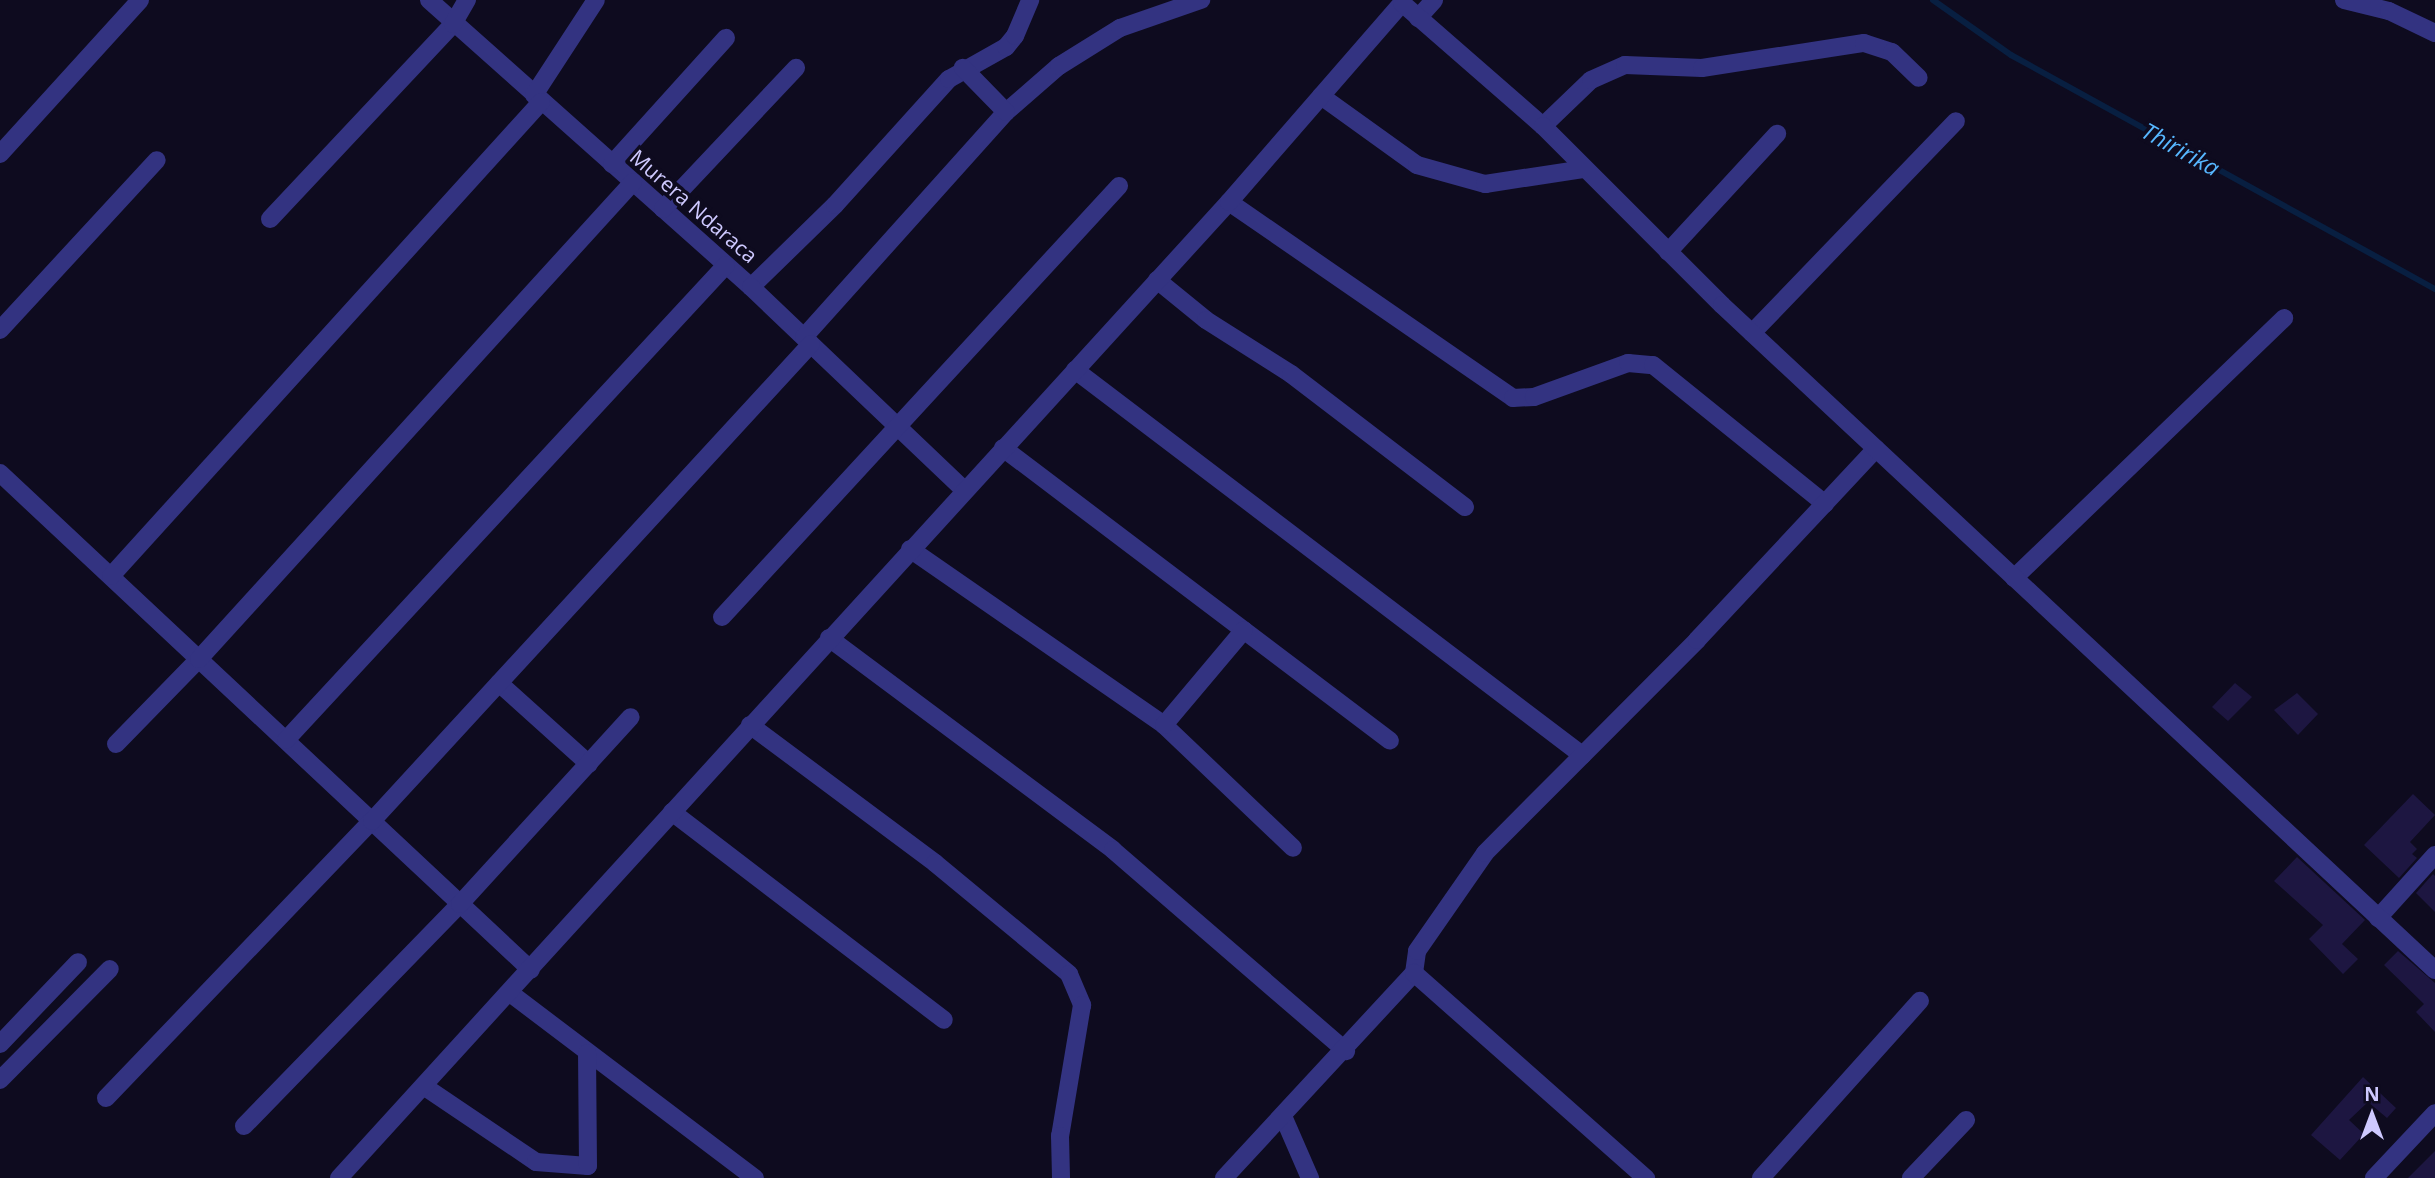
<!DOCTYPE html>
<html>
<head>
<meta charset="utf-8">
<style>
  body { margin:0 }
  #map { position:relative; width:2435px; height:1178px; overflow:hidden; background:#0e0b1f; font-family:"Open Sans",sans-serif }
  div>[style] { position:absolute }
  .stream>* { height:6px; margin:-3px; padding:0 3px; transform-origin:3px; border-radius:3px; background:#081f41 }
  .building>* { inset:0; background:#1d1641 }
  .minor>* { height:18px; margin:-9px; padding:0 9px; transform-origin:9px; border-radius:9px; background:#333381 }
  span { translate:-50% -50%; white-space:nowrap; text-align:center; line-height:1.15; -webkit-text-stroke:7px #0e0b1f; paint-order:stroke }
  .street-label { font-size:21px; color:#cec9ff }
  .water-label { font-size:23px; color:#57b7ff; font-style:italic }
  .north { position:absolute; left:2337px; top:1080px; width:70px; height:70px; -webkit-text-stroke:5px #0e0b1f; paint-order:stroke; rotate:0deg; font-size:19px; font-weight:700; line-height:28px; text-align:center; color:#cec9ff }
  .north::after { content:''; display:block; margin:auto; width:24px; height:32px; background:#cec9ff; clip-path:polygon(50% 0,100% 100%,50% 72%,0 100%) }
</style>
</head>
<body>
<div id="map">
  <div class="stream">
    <i style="left:1933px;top:0;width:95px;rotate:35.2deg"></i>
    <i style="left:2011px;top:55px;width:484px;rotate:28.9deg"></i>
  </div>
  <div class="building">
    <i style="clip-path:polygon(2235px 683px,2252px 697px,2228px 721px,2212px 707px)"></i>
    <i style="clip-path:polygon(2297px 693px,2318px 714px,2298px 735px,2274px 710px)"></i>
    <i style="clip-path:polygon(2413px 794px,2435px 815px,2410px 842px,2417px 849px,2412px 854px,2417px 858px,2399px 878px,2364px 845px)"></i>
    <i style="clip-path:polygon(2297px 857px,2365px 920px,2342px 944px,2358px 959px,2343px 974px,2309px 939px,2323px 925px,2274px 881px)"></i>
    <i style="clip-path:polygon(2433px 874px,2435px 876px,2435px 912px,2416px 893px)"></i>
    <i style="clip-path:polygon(2398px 951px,2435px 983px,2435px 1032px,2416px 1012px,2424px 1004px,2384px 965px)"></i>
    <i style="clip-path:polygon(2363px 1077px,2396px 1108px,2387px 1118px,2368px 1102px,2349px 1120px,2364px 1134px,2340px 1160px,2311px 1135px)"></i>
    <i style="clip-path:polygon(2435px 1151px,2435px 1178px,2408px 1178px)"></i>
  </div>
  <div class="minor">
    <i style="left:429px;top:0;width:431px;rotate:41.7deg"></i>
    <i style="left:751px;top:287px;width:117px;rotate:-44.3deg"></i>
    <i style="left:835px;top:205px;width:170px;rotate:-47.9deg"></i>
    <i style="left:949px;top:79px;width:65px;rotate:-29.3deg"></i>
    <i style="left:1006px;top:47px;width:14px;rotate:-51deg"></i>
    <i style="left:1015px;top:36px;width:39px;rotate:-67deg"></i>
    <i style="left:2344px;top:0;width:46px;rotate:13.7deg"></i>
    <i style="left:2389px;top:11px;width:51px;rotate:25.6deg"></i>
    <i style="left:1418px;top:18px;width:24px;rotate:-48deg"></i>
    <i style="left:534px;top:95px;width:113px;rotate:-56.9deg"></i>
    <i style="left:1321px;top:96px;width:118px;rotate:35.7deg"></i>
    <i style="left:1417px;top:165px;width:71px;rotate:15.6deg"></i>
    <i style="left:1485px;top:184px;width:99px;rotate:-8.7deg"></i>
    <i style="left:1006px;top:112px;width:70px;rotate:-41deg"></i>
    <i style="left:1059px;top:66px;width:72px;rotate:-31.9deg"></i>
    <i style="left:1120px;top:28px;width:86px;rotate:-19.1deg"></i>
    <i style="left:1543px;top:126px;width:66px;rotate:-43.8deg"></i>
    <i style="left:1591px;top:80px;width:37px;rotate:-24deg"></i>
    <i style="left:1625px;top:65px;width:77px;rotate:2.2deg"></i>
    <i style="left:1702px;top:68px;width:164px;rotate:-8.8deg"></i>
    <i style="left:1864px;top:43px;width:29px;rotate:18deg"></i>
    <i style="left:1892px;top:52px;width:37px;rotate:44deg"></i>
    <i style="left:0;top:154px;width:208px;rotate:-47.7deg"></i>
    <i style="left:612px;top:164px;width:170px;rotate:-47.9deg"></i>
    <i style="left:1229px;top:202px;width:345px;rotate:34.6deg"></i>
    <i style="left:1513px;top:398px;width:21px;rotate:-3deg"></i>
    <i style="left:1534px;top:397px;width:100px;rotate:-19.9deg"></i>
    <i style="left:1628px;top:363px;width:25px;rotate:5deg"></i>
    <i style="left:1653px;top:365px;width:221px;rotate:38.9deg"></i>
    <i style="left:663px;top:209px;width:194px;rotate:-46.7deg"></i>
    <i style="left:270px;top:219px;width:267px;rotate:-46.8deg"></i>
    <i style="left:453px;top:24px;width:28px;rotate:-60deg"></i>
    <i style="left:1668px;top:252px;width:161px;rotate:-47.3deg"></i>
    <i style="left:1157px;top:280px;width:63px;rotate:39.2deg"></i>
    <i style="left:1206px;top:320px;width:101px;rotate:32.4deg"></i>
    <i style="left:1291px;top:374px;width:219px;rotate:37.4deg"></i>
    <i style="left:751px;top:287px;width:294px;rotate:43.6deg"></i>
    <i style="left:0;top:330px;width:231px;rotate:-47.3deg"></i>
    <i style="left:1752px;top:333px;width:294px;rotate:-46.1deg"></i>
    <i style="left:804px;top:337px;width:302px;rotate:-48.1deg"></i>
    <i style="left:1006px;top:112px;width:62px;rotate:-134.3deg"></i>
    <i style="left:1075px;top:370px;width:637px;rotate:37.21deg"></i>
    <i style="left:1003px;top:448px;width:485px;rotate:37.1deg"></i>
    <i style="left:0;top:473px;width:727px;rotate:43.11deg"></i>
    <i style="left:910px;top:549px;width:309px;rotate:34.7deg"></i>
    <i style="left:1164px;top:725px;width:178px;rotate:43.6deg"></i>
    <i style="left:111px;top:576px;width:640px;rotate:-47.79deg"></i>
    <i style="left:2014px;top:578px;width:375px;rotate:-43.9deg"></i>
    <i style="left:722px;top:617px;width:586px;rotate:-47.35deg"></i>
    <i style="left:829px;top:638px;width:354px;rotate:36.7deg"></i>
    <i style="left:1113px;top:850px;width:308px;rotate:40.8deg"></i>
    <i style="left:499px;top:683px;width:121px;rotate:42deg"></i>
    <i style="left:750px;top:725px;width:231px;rotate:36.7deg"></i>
    <i style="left:935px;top:863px;width:174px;rotate:39.6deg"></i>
    <i style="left:1069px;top:974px;width:34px;rotate:67deg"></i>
    <i style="left:1082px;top:1005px;width:133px;rotate:99.5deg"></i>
    <i style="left:1060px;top:1136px;width:42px;rotate:88.6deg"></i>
    <i style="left:1164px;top:725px;width:124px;rotate:-49.9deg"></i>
    <i style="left:286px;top:740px;width:647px;rotate:-47.19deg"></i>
    <i style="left:116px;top:744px;width:119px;rotate:-45.7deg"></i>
    <i style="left:199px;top:659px;width:645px;rotate:-47.7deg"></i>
    <i style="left:672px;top:812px;width:342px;rotate:37.4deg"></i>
    <i style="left:2378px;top:918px;width:85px;rotate:-47.9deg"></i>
    <i style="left:1414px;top:973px;width:22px;rotate:-82deg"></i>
    <i style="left:1417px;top:951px;width:119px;rotate:-55.2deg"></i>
    <i style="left:1485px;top:853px;width:301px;rotate:-45.1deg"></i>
    <i style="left:1697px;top:640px;width:262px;rotate:-46.9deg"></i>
    <i style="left:510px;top:993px;width:307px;rotate:37.1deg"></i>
    <i style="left:0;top:1044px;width:113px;rotate:-46.4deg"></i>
    <i style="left:0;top:1080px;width:156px;rotate:-45.3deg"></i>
    <i style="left:425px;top:1087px;width:134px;rotate:34deg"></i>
    <i style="left:536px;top:1162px;width:52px;rotate:4.4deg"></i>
    <i style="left:588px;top:1166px;width:113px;rotate:-90.5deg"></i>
    <i style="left:106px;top:1098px;width:384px;rotate:-46.2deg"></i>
    <i style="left:372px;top:821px;width:648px;rotate:-47.38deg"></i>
    <i style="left:1283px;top:1116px;width:68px;rotate:66.5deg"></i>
    <i style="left:244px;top:1126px;width:310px;rotate:-45.8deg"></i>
    <i style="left:460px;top:904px;width:253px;rotate:-47.6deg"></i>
    <i style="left:339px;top:1178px;width:1321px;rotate:-47.64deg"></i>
    <i style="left:1229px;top:202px;width:264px;rotate:-49deg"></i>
    <i style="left:1402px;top:3px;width:187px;rotate:41.1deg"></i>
    <i style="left:1543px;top:126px;width:253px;rotate:45deg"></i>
    <i style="left:1722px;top:305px;width:975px;rotate:43.01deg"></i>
    <i style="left:1224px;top:1178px;width:280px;rotate:-47.2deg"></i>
    <i style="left:1414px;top:973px;width:310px;rotate:41.5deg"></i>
    <i style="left:1761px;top:1178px;width:238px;rotate:-48.1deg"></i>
    <i style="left:1911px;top:1178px;width:80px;rotate:-46.5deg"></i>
    <i style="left:2374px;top:1178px;width:89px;rotate:-46.8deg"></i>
  </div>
  <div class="street-label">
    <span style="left:694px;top:206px;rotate:41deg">Murera Ndaraca</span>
  </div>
  <div class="water-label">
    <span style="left:2181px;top:149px;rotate:29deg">Thiririka</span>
  </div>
  <div class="north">N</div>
</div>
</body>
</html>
